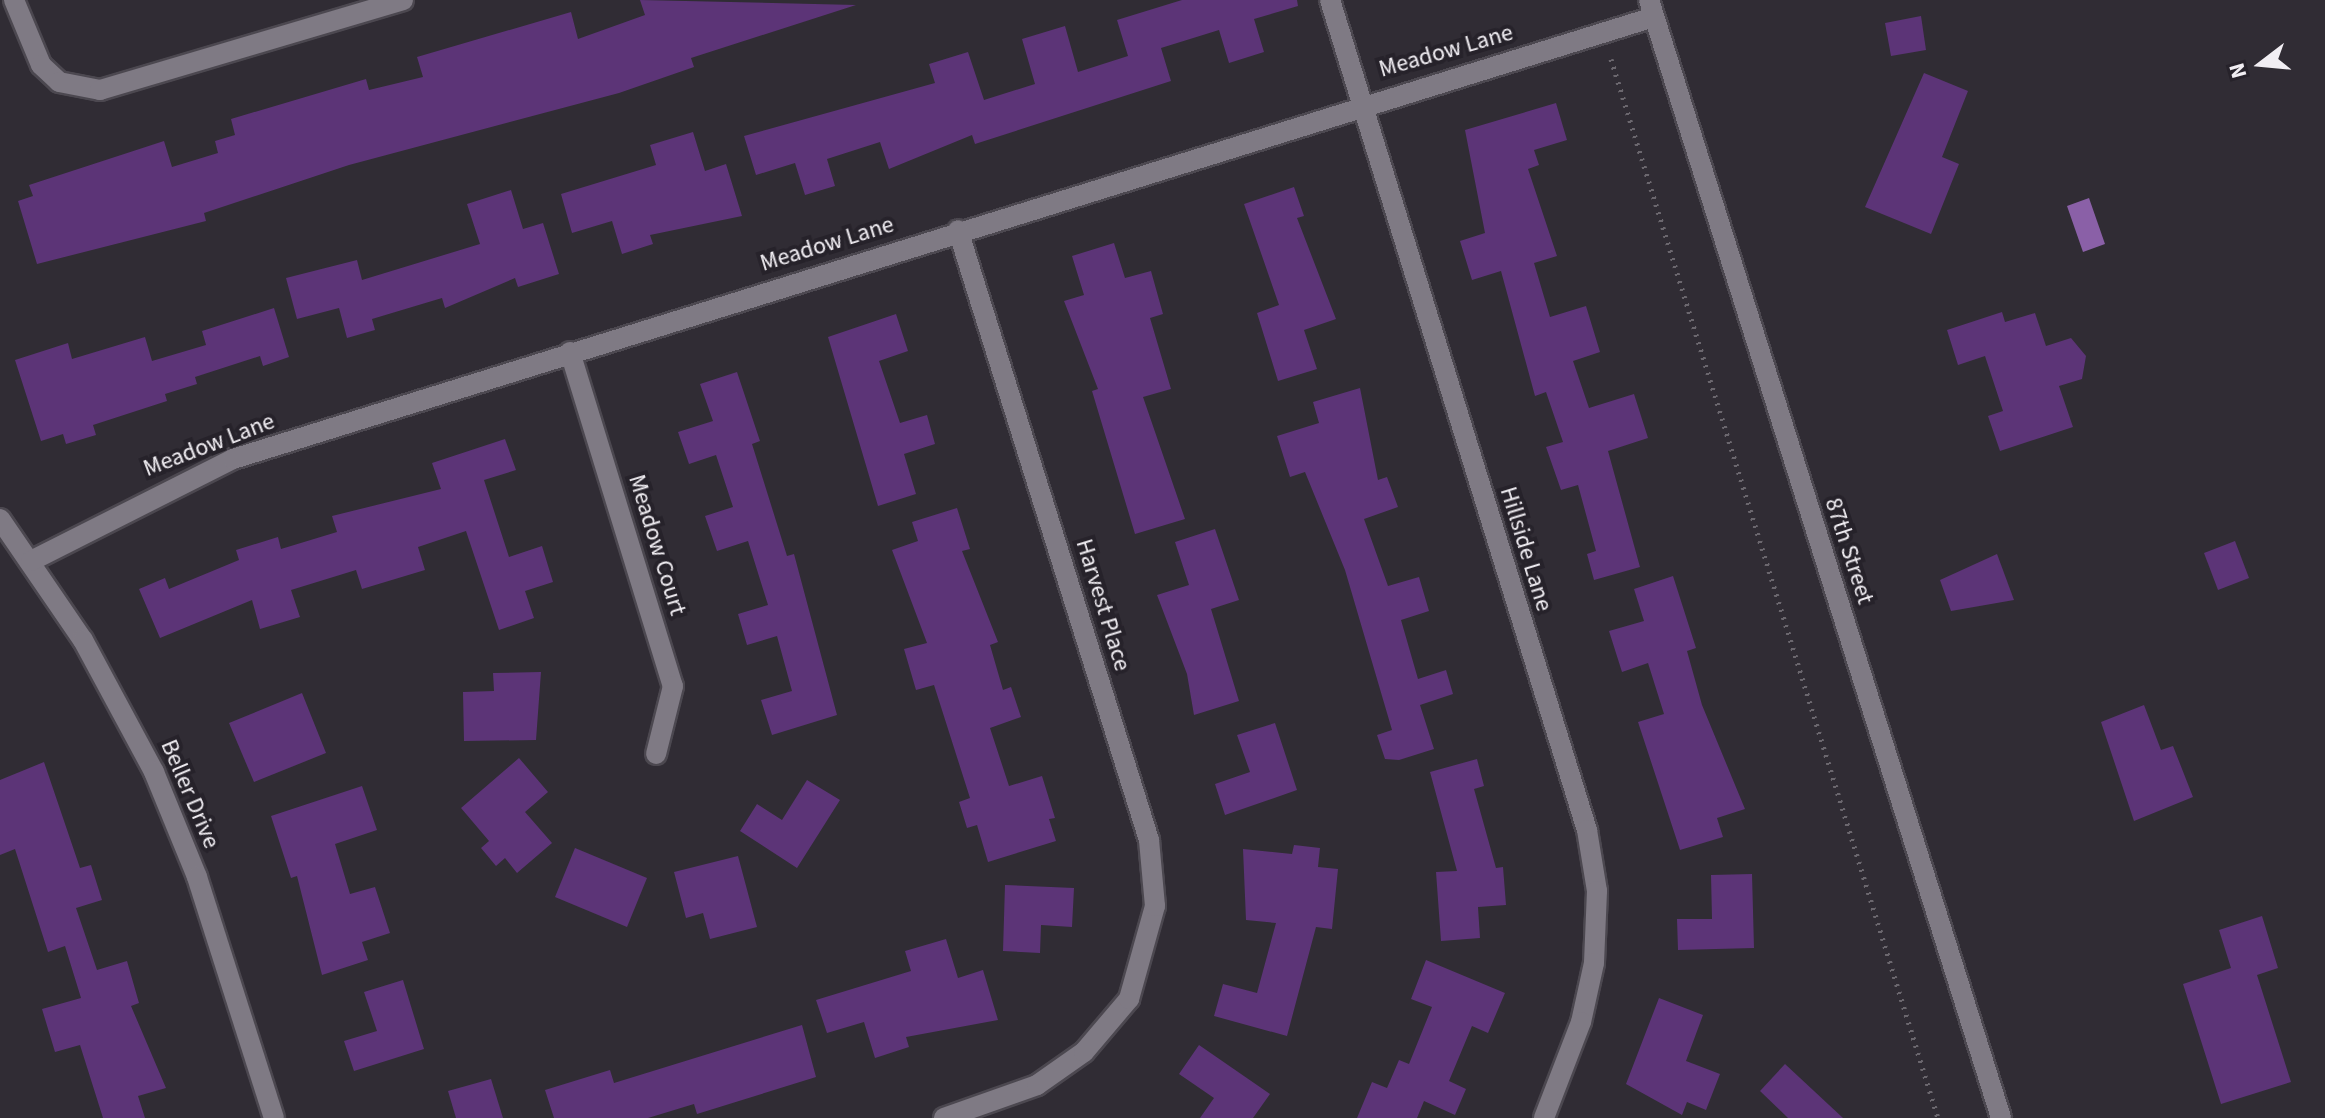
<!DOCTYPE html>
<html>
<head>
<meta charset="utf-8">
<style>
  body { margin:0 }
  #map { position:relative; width:2325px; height:1118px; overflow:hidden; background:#302c34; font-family:"Source Sans 3",sans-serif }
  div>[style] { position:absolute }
  .water>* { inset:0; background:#8a60a7 }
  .building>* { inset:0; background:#5c3477 }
  .path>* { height:5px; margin-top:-2.5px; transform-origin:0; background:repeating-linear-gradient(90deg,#6b676e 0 2px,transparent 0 8px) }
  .roads { filter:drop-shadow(2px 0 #4c4850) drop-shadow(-2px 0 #4c4850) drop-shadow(0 2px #4c4850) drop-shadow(0 -2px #4c4850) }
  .minor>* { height:20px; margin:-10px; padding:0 10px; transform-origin:10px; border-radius:10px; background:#7f7a84 }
  .secondary>* { height:20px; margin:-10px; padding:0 10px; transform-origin:10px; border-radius:10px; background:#7f7a84 }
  span { translate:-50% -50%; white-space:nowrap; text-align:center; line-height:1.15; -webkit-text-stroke:8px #26222a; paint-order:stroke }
  .street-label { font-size:24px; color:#f1eef3 }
  .north { position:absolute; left:2221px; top:24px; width:80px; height:80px; -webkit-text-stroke:6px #26222a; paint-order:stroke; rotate:254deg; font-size:22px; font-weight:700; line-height:32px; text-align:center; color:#f1eef3 }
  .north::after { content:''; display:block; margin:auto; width:28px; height:36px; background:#f1eef3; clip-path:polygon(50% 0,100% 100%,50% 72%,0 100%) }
</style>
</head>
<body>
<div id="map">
  <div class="water">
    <i style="clip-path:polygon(2089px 198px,2105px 244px,2083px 252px,2067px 206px)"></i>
  </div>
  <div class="building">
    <i style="clip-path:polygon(640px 0,856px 5px,691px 58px,694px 67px,619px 93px,349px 165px,204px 213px,206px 221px,37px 264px,18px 201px,33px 196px,29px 185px,164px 141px,172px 167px,218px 153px,215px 141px,235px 135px,231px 119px,366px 79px,369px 90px,423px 77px,417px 57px,571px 12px,578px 39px,645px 15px)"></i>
    <i style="clip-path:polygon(1182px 0,1297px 0,1298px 6px,1254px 19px,1264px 52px,1229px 63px,1219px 30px,1161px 48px,1171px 81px,975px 144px,972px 135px,889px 169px,880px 142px,827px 159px,835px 186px,805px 195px,795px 163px,756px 175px,744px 136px,935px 83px,929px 64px,968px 52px,984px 100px,1035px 84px,1022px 39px,1065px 26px,1078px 72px,1128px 56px,1117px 20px)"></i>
    <i style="clip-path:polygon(1921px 16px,1926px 50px,1891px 56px,1885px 23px)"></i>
    <i style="clip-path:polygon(1924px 73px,1968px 91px,1942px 157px,1959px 164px,1931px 234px,1865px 207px)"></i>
    <i style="clip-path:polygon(1556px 103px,1567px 140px,1534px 150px,1539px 165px,1528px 169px,1557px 256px,1534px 263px,1550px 317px,1586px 306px,1600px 352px,1573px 361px,1589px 408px,1634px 394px,1648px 438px,1608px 451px,1640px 567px,1594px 580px,1587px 554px,1596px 551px,1578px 485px,1561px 490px,1546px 447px,1563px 442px,1546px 392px,1535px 396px,1501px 271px,1472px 280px,1460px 241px,1485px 233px,1465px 130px)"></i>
    <i style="clip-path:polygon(693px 132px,705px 171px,726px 164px,742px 216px,650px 235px,653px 244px,622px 254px,612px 221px,572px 233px,561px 194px,656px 165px,650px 145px)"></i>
    <i style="clip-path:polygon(1294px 187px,1304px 216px,1297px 218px,1336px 319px,1304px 330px,1317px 369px,1278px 381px,1257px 313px,1279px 305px,1244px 204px)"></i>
    <i style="clip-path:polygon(511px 190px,523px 229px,543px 223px,559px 274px,518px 287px,515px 278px,445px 308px,442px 298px,372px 319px,375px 330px,347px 338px,339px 308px,297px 319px,286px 278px,357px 260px,362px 280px,480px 244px,467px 204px)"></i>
    <i style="clip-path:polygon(1114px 243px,1125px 278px,1151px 271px,1163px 314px,1150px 318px,1171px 389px,1143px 397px,1185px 519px,1135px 534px,1092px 391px,1098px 389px,1064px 301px,1084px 295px,1072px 256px)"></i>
    <i style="clip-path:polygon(274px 308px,289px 357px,263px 366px,260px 356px,195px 377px,197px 384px,165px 394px,167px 401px,93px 425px,96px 435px,66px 444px,63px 434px,41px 441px,15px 360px,68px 343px,72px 359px,145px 337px,152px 361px,206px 345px,202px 331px)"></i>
    <i style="clip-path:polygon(2002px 312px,2005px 322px,2035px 313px,2046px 346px,2071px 338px,2086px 356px,2082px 379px,2059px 386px,2073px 427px,2000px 451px,1988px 416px,2003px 411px,1985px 356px,1958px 365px,1947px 330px)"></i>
    <i style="clip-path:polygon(896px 314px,908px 351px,879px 361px,900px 423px,927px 415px,935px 444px,904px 454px,916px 494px,878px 506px,828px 337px)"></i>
    <i style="clip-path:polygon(737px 372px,760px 441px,752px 444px,787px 556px,794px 554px,837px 715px,772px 735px,761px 700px,792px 691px,777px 636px,747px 645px,738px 614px,768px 605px,748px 541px,717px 551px,705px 516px,733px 507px,716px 455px,689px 464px,678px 432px,713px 421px,700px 384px)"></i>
    <i style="clip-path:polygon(1360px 388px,1378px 480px,1387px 477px,1398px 507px,1364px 519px,1388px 586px,1419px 577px,1429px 611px,1401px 620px,1418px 679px,1446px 670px,1453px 694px,1420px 705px,1434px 749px,1399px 760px,1385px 759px,1377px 735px,1392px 730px,1345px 570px,1305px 472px,1290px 477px,1277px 436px,1319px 423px,1313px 402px)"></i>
    <i style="clip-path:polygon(505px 439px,516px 470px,484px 480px,509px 557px,542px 546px,553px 582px,525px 591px,534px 618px,499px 630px,466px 531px,418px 547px,425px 570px,362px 589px,356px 570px,291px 590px,300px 617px,260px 629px,252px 600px,160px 638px,139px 589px,165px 578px,169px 589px,239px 560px,236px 550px,278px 537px,281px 549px,337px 532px,332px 516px,441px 489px,432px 463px)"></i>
    <i style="clip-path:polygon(957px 508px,970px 549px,962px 551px,998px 642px,990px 645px,1003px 690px,1011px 687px,1021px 717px,990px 728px,1009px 786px,1042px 776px,1055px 818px,1049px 819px,1056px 841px,988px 862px,977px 825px,967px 828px,959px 802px,970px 798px,934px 685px,916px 690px,904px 649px,927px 643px,892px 550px,918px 541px,912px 522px)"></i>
    <i style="clip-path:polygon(1215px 529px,1239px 600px,1211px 609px,1239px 701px,1194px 715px,1187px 674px,1157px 595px,1189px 585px,1175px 542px)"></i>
    <i style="clip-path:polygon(2235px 541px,2249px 578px,2218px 590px,2204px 553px)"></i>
    <i style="clip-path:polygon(1997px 554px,2014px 600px,1951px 611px,1940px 580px)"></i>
    <i style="clip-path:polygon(1673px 576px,1696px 648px,1687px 651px,1702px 705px,1745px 809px,1717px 818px,1723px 837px,1680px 850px,1638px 722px,1664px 714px,1648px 663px,1622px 672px,1609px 631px,1644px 621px,1634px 589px)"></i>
    <i style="clip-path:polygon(541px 672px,536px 740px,464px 741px,463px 692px,494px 691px,493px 673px)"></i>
    <i style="clip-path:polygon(302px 693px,326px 753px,254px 782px,229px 723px)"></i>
    <i style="clip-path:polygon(2144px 705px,2161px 750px,2173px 746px,2193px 797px,2134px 821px,2101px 722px)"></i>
    <i style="clip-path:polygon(1275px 723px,1297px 790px,1225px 815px,1215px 784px,1250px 772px,1237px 735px)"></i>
    <i style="clip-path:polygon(519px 758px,548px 792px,525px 812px,552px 843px,517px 873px,505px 858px,496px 866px,481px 848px,489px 841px,461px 808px)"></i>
    <i style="clip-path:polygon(1477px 759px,1484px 786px,1474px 789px,1496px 868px,1503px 867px,1506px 905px,1478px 907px,1480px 938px,1441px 941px,1436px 872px,1457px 871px,1430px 772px)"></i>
    <i style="clip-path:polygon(44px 762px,80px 868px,91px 865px,102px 900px,76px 908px,97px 970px,127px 961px,139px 1003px,131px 1006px,166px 1088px,138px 1096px,145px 1118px,103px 1118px,80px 1045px,55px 1052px,42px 1009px,81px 998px,65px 946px,48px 952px,15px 849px,0 855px,0 780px)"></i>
    <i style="clip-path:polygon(807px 780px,840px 800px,797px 868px,740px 831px,757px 804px,782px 820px)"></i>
    <i style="clip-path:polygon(362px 786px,377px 830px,335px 844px,350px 894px,375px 887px,390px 933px,362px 942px,368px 960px,322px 975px,297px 876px,291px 878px,271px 816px)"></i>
    <i style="clip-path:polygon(1294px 845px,1320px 848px,1318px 867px,1338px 869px,1332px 929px,1316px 927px,1287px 1036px,1214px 1016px,1223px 984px,1257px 993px,1276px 923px,1246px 920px,1243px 849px,1292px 854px)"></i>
    <i style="clip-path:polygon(575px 848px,647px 878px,627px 927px,555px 897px)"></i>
    <i style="clip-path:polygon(738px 856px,757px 927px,710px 939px,703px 913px,686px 918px,674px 872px)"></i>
    <i style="clip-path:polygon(1752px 874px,1754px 948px,1678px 950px,1677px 919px,1712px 919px,1711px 875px)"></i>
    <i style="clip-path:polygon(1005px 885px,1074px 888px,1072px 927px,1041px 925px,1040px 953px,1003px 951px)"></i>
    <i style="clip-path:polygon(2262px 916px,2278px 968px,2257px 975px,2291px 1082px,2221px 1104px,2183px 984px,2231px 968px,2219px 930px)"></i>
    <i style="clip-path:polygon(946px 939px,958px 978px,983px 970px,998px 1020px,906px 1037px,909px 1047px,875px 1058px,864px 1022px,827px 1033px,816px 1000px,911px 971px,905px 951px)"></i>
    <i style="clip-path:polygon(1426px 960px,1505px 993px,1488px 1033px,1472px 1026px,1449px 1081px,1466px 1089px,1455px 1115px,1424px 1101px,1417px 1118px,1357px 1118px,1372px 1082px,1387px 1088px,1399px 1060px,1409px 1064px,1432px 1007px,1411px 999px)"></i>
    <i style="clip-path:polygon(403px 980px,424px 1049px,354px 1071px,344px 1041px,377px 1031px,364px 992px)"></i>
    <i style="clip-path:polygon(1659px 998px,1703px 1015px,1686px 1061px,1720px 1074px,1706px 1110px,1687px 1102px,1682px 1115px,1626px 1084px)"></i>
    <i style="clip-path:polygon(802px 1025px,816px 1077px,697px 1114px,694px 1104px,648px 1118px,554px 1118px,545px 1090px,610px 1070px,614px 1083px)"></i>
    <i style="clip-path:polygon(1199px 1045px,1270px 1094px,1253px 1118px,1200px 1118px,1214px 1098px,1179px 1074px)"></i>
    <i style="clip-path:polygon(1785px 1064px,1843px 1118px,1788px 1118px,1760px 1091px)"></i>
    <i style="clip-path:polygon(491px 1079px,503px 1118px,456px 1118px,448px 1091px)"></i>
  </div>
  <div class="path">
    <i style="left:1611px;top:59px;width:1108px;rotate:72.84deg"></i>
  </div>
  <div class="roads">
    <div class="minor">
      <i style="left:14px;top:0;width:70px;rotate:67.4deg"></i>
      <i style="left:41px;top:65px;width:25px;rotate:43deg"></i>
      <i style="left:59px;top:82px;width:42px;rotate:11deg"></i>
      <i style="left:100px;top:90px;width:316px;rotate:-16.5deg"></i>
      <i style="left:1330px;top:0;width:869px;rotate:72.8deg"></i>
      <i style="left:1587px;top:830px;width:62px;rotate:80.7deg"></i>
      <i style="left:1597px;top:891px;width:72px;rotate:92.4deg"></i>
      <i style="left:1594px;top:963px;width:60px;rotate:102.4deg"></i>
      <i style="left:1581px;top:1022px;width:103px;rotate:111.1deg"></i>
      <i style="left:570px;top:352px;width:350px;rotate:72.9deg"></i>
      <i style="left:673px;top:686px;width:70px;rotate:104deg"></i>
      <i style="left:0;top:519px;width:147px;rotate:55.6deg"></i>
      <i style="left:83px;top:640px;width:150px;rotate:61.7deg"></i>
      <i style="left:154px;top:772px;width:113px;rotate:67.7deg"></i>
      <i style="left:197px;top:877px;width:253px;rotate:72.3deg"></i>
      <i style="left:31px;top:561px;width:226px;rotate:-26.8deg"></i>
      <i style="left:233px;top:459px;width:1488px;rotate:-17.28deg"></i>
      <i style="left:944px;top:1118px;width:99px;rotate:-19.5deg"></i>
      <i style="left:1037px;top:1085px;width:57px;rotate:-35.1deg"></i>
      <i style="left:1084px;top:1052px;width:70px;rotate:-49.7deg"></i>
      <i style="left:1129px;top:999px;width:97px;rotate:-74.4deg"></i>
      <i style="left:1155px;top:906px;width:66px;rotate:-95.2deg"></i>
      <i style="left:1149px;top:840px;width:639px;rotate:-107.39deg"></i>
    </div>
    <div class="secondary">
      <i style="left:1649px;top:0;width:1172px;rotate:72.52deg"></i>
    </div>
  </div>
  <div class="street-label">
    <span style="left:1446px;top:51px;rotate:-16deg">Meadow Lane</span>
    <span style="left:827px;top:244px;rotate:-17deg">Meadow Lane</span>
    <span style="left:209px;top:445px;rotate:-21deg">Meadow Lane</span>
    <span style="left:657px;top:545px;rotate:73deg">Meadow Court</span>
    <span style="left:1526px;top:549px;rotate:73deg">Hillside Lane</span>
    <span style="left:1849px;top:551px;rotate:72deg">87th Street</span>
    <span style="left:1103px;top:605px;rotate:73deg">Harvest Place</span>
    <span style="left:190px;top:794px;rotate:67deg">Beller Drive</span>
  </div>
  <div class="north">N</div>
</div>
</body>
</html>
